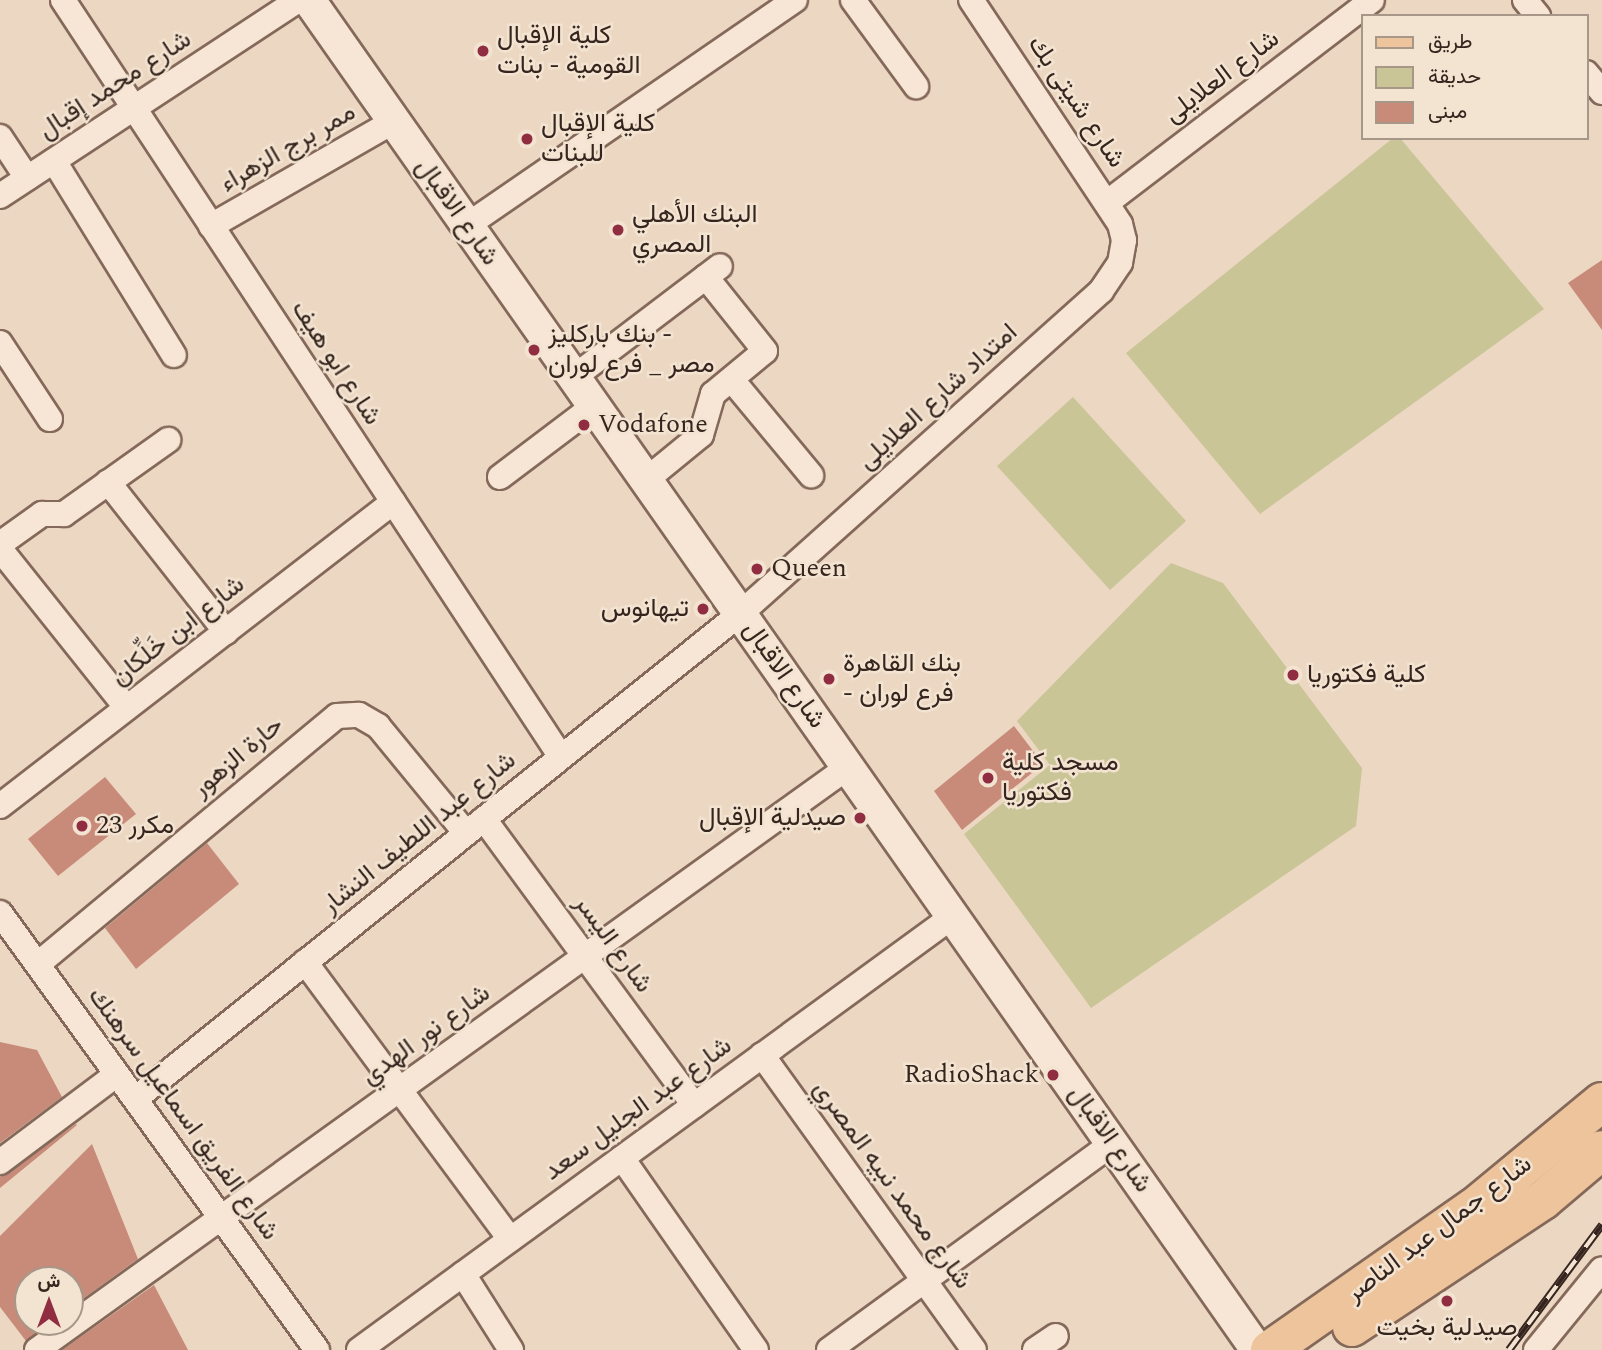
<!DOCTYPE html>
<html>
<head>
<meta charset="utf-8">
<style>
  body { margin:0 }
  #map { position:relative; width:1602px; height:1350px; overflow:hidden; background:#ecd7c2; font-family:Spectral,Vazirmatn,serif }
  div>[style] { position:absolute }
  .green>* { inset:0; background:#c9c597 }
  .building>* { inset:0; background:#c88b7a }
  .roads { filter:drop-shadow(2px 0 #84695a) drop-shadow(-2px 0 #84695a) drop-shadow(0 2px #84695a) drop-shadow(0 -2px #84695a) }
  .minor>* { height:24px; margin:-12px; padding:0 12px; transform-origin:12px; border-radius:12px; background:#f7e6d5 }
  .tertiary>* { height:32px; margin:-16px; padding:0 16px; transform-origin:16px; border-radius:16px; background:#f7e6d5 }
  .primary>* { height:38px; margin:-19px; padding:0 19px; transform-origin:19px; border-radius:19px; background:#edc49b }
  .rail>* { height:8px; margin-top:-4px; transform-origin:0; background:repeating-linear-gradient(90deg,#f3e3d1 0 16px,#35251e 0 32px); box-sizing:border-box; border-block:2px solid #35251e }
  .dots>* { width:19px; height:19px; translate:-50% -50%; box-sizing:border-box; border:4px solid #f3e3d1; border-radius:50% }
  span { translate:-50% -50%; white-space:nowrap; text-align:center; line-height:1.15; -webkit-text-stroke:5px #f3e3d1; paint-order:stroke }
  .poi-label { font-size:26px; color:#35251e }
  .left { translate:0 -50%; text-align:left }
  .right { translate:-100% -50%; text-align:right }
  .street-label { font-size:26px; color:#35251e }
  .legend { position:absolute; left:1361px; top:14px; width:228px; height:126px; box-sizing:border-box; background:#f3e3d1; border:2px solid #a79789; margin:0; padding:9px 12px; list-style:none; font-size:21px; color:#35251e }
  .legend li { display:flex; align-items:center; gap:14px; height:35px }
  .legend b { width:35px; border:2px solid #a79789 }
  .north { position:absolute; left:14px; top:1266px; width:70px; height:70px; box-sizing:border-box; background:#f3e3d1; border:2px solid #a79789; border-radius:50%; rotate:0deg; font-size:19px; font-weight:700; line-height:28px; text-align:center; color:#35251e }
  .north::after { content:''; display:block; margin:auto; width:24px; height:32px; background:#902d41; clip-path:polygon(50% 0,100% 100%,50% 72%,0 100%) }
</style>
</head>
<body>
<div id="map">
  <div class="green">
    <i style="clip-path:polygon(1393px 138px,1400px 138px,1544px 309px,1260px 514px,1126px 353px)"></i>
    <i style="clip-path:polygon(1073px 397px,1186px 521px,1110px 590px,997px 466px)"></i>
    <i style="clip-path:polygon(1171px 563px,1223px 583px,1362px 768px,1356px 826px,1091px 1008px,964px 834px,1050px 765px,1017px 721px)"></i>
  </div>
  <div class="building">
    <i style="clip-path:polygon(1602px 260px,1602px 330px,1568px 283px)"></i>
    <i style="clip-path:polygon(1014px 726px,1043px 764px,962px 830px,934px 791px)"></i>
    <i style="clip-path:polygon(105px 777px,136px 814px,58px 876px,28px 839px)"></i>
    <i style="clip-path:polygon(207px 843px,239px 884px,136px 969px,105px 928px)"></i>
    <i style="clip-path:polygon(0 1042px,37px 1050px,62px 1097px,0 1143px)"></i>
    <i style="clip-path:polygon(76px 1124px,77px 1125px,0 1188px,0 1177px)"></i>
    <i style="clip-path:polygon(92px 1144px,138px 1259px,70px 1308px,70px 1280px,28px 1280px,28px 1322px,50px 1322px,26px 1341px,0 1307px,0 1236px)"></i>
    <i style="clip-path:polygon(154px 1285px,188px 1350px,62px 1350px)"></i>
  </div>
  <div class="roads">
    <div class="minor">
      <i style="left:63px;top:0;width:906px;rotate:56.66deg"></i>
      <i style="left:853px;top:0;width:107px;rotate:53.8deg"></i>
      <i style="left:1525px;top:0;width:21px;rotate:51deg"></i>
      <i style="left:1586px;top:73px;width:25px;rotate:50deg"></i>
      <i style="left:0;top:137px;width:49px;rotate:56.6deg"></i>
      <i style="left:54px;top:161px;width:228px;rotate:58.3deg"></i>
      <i style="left:0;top:196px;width:357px;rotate:-33.3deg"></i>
      <i style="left:1108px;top:202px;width:332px;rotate:-37.4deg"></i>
      <i style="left:211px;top:226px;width:211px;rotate:-29.8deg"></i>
      <i style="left:466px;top:226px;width:399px;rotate:-34.5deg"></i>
      <i style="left:0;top:343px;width:91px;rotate:56.7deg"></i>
      <i style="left:574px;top:377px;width:183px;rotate:-37.2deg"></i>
      <i style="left:732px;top:380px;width:124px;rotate:50.3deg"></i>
      <i style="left:500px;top:477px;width:118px;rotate:-37.1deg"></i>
      <i style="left:646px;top:480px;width:71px;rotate:-39.3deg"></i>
      <i style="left:701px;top:435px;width:43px;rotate:-73.7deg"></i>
      <i style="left:713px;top:394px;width:67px;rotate:-39.6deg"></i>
      <i style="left:765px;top:351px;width:95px;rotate:-128.6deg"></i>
      <i style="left:108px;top:482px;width:191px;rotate:51.8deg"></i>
      <i style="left:0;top:544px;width:52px;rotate:-35.5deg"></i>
      <i style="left:42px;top:514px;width:22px"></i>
      <i style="left:64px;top:514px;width:128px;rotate:-35.4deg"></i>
      <i style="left:0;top:549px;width:203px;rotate:51.4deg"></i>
      <i style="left:0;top:806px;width:497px;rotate:-37.7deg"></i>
      <i style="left:484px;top:819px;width:355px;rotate:53.7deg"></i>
      <i style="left:0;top:913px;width:540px;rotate:54.04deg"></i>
      <i style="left:305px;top:962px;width:345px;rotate:53.5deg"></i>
      <i style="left:38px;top:964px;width:388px;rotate:-39.7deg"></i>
      <i style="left:337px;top:716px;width:22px;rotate:-3deg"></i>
      <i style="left:359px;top:715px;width:22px;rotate:30deg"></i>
      <i style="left:378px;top:726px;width:139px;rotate:50.6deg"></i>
      <i style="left:762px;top:1055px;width:363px;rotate:54.3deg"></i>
      <i style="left:135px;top:1099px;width:777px;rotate:-38.73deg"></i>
      <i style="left:741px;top:613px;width:483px;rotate:-41.8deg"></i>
      <i style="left:1101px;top:291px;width:34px;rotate:-56deg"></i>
      <i style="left:1120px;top:263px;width:23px;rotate:-80deg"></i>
      <i style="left:1124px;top:240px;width:16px;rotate:-104deg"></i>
      <i style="left:1120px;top:224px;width:269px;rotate:-123.6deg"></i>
      <i style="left:622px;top:1158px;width:234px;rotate:55.1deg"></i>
      <i style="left:0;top:1162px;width:146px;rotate:-36.9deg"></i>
      <i style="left:463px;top:1274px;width:90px;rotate:57.7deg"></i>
      <i style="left:37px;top:1350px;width:999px;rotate:-35.71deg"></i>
      <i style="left:359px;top:1350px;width:736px;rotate:-36.15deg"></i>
      <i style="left:829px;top:1350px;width:351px;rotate:-36.1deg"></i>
      <i style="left:1035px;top:1350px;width:25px;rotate:-34deg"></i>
      <i style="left:1536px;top:1350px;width:104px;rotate:-50.8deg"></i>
    </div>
    <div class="tertiary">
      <i style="left:309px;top:0;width:1650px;rotate:54.92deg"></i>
    </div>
    <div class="primary">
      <i style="left:1352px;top:1327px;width:229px;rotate:-33.6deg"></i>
      <i style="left:1543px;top:1200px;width:77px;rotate:-40.3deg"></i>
      <i style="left:1270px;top:1350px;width:258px;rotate:-35deg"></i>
      <i style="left:1481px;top:1202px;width:157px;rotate:-39.6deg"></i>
    </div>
  </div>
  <div class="rail">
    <i style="left:1509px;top:1350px;width:156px;rotate:-53.4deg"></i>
  </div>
  <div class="dots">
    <i style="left:483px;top:51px;background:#902d41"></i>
    <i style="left:527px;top:139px;background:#902d41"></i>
    <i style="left:618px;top:230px;background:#902d41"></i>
    <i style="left:534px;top:350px;background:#902d41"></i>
    <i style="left:584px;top:425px;background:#902d41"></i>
    <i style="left:757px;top:569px;background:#902d41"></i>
    <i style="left:703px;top:609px;background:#902d41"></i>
    <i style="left:1293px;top:675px;background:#902d41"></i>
    <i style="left:829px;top:679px;background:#902d41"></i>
    <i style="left:988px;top:778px;background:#902d41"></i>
    <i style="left:860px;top:818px;background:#902d41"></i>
    <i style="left:82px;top:826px;background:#902d41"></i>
    <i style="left:1053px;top:1075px;background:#902d41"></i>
    <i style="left:1447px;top:1301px;background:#902d41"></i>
  </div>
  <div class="poi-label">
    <span class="left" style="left:497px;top:51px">كلية الإقبال<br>القومية - بنات</span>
    <span class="left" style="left:541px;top:139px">كلية الإقبال<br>للبنات</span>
    <span class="left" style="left:632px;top:230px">البنك الأهلي<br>المصري</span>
    <span class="left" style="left:548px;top:350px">بنك باركليز -<br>مصر _ فرع لوران</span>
    <span class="left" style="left:598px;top:425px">Vodafone</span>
    <span class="left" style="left:771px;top:569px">Queen</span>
    <span class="right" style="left:689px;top:609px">تيهانوس</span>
    <span class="left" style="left:843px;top:679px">بنك القاهرة<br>- فرع لوران</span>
    <span class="left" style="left:1307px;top:675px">كلية فكتوريا</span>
    <span class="left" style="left:1002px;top:778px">مسجد كلية<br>فكتوريا</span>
    <span class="right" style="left:846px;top:818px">صيدلية الإقبال</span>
    <span class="left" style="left:96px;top:826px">23 مكرر</span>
    <span class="right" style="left:1039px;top:1075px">RadioShack</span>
    <span style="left:1447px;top:1328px">صيدلية بخيت</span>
  </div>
  <div class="street-label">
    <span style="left:1222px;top:77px;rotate:-37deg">شارع العلايلى</span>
    <span style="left:115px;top:85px;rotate:-33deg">شارع محمد إقبال</span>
    <span style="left:1076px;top:102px;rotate:56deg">شارع شيتى بك</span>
    <span style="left:288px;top:148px;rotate:-30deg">ممر برج الزهراء</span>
    <span style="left:457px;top:212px;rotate:55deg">شارع الاقبال</span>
    <span style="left:336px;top:363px;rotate:57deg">شارع ابو هيف</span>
    <span style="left:938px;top:397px;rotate:-42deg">امتداد شارع العلايلى</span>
    <span style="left:178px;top:631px;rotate:-38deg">شارع ابن خَلِّكان</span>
    <span style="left:784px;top:675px;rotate:55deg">شارع الاقبال</span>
    <span style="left:238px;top:757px;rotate:-40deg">حارة الزهور</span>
    <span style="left:419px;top:833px;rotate:-39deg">شارع عبد اللطيف النشار</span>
    <span style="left:613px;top:944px;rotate:54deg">شارع اليسر</span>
    <span style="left:426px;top:1035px;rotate:-36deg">شارع نور الهدي</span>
    <span style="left:638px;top:1109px;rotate:-36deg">شارع عبد الجليل سعد</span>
    <span style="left:183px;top:1114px;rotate:54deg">شارع الفريق اسماعيل سرهنك</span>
    <span style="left:1110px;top:1139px;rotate:55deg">شارع الاقبال</span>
    <span style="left:892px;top:1185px;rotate:54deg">شارع محمد نبيه المصري</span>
    <span style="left:1439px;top:1229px;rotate:-37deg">شارع جمال عبد الناصر</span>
  </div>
  <ul class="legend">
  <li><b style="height:9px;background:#edc49b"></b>طريق</li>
  <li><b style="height:19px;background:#c9c597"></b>حديقة</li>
  <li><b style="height:19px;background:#c88b7a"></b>مبنى</li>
  </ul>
  <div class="north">ش</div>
</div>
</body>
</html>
